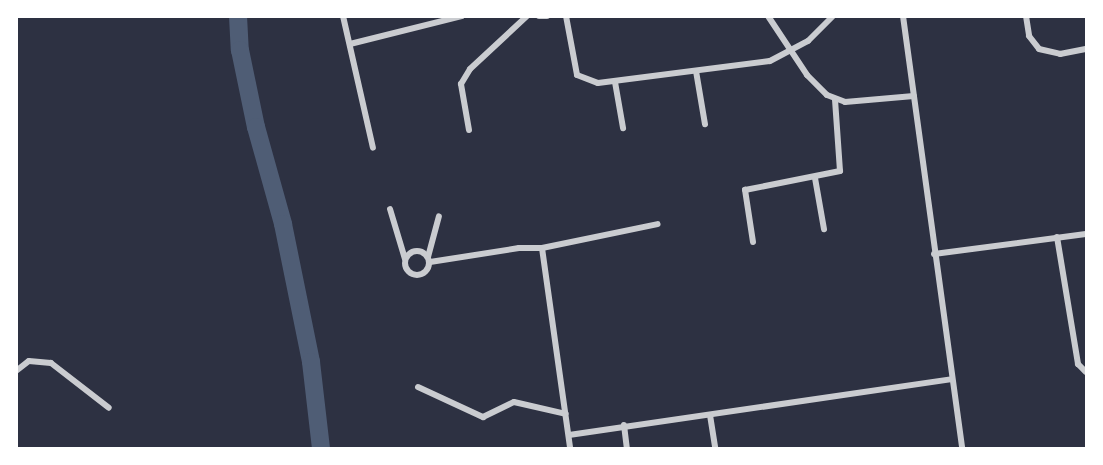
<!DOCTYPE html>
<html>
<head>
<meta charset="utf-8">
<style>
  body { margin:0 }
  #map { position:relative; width:1103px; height:465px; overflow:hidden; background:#2d3142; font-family:"Roboto Condensed",sans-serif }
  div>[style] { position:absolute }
  .river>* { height:18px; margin:-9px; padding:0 9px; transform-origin:9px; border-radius:9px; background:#4f5d75 }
  .minor>* { height:6px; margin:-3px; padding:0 3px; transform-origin:3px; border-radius:3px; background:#caccd0 }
  .minor>.ring { margin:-3px; padding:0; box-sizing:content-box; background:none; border:6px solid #caccd0; border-radius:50% }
  span { translate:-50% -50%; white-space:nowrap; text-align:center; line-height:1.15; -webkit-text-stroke:4.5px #fff; paint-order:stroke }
  .frame { position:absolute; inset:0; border:18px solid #fff; pointer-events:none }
</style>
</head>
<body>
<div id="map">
  <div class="river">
    <i style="left:238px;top:16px;width:34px;rotate:87deg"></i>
    <i style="left:240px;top:50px;width:79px;rotate:78.3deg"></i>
    <i style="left:256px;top:127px;width:101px;rotate:74.4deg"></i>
    <i style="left:283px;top:224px;width:141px;rotate:78.5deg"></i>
    <i style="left:311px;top:362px;width:87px;rotate:83.4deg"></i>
  </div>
  <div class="minor">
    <i style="left:343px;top:16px;width:135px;rotate:77.2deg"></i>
    <i style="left:539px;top:16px;width:8px"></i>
    <i style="left:566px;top:16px;width:60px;rotate:79.4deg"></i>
    <i style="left:577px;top:75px;width:22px;rotate:21deg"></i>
    <i style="left:598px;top:83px;width:173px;rotate:-7.3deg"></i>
    <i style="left:770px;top:61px;width:43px;rotate:-27.8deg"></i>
    <i style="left:808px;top:41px;width:35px;rotate:-45deg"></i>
    <i style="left:768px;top:16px;width:71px;rotate:56.5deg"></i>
    <i style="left:807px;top:75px;width:28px;rotate:45deg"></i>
    <i style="left:827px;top:95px;width:19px;rotate:21deg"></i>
    <i style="left:845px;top:102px;width:69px;rotate:-5deg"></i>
    <i style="left:903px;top:16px;width:436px;rotate:82.2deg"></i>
    <i style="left:1026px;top:16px;width:20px;rotate:81deg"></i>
    <i style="left:1029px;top:36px;width:16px;rotate:52deg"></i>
    <i style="left:1039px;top:49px;width:22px;rotate:13deg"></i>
    <i style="left:1060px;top:54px;width:26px;rotate:-11deg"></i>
    <i style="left:350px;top:44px;width:115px;rotate:-14deg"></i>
    <i style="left:696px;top:71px;width:54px;rotate:80.4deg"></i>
    <i style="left:615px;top:82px;width:47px;rotate:80.1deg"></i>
    <i style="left:469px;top:130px;width:47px;rotate:-99.9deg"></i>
    <i style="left:461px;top:84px;width:17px;rotate:-59deg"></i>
    <i style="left:470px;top:69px;width:78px;rotate:-42.9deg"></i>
    <i style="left:815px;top:178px;width:52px;rotate:80deg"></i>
    <i style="left:390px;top:209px;width:52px;rotate:73.3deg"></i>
    <i style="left:1057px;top:237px;width:129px;rotate:80.6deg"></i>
    <i style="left:1078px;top:364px;width:11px;rotate:45deg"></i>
    <i style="left:753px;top:242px;width:53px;rotate:-98.7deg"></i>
    <i style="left:745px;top:190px;width:97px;rotate:-11.3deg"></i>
    <i style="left:840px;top:171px;width:72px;rotate:-94deg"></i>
    <i style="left:542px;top:248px;width:202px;rotate:82deg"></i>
    <i class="ring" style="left:405px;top:251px;width:18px;height:18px"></i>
    <i style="left:934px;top:254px;width:153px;rotate:-7.5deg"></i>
    <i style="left:428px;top:257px;width:42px;rotate:-75deg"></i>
    <i style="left:430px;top:262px;width:90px;rotate:-8.9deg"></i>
    <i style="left:519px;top:248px;width:23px"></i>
    <i style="left:542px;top:248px;width:118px;rotate:-11.7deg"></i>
    <i style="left:16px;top:371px;width:16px;rotate:-38deg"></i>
    <i style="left:29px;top:361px;width:22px;rotate:5deg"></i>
    <i style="left:51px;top:363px;width:73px;rotate:37.8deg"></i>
    <i style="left:418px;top:387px;width:72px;rotate:24.8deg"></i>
    <i style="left:483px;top:417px;width:34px;rotate:-26deg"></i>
    <i style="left:514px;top:402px;width:53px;rotate:13deg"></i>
    <i style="left:710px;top:415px;width:33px;rotate:81deg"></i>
    <i style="left:624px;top:425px;width:23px;rotate:83deg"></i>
    <i style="left:569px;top:435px;width:387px;rotate:-8.3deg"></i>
  </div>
  <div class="frame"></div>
</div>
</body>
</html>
